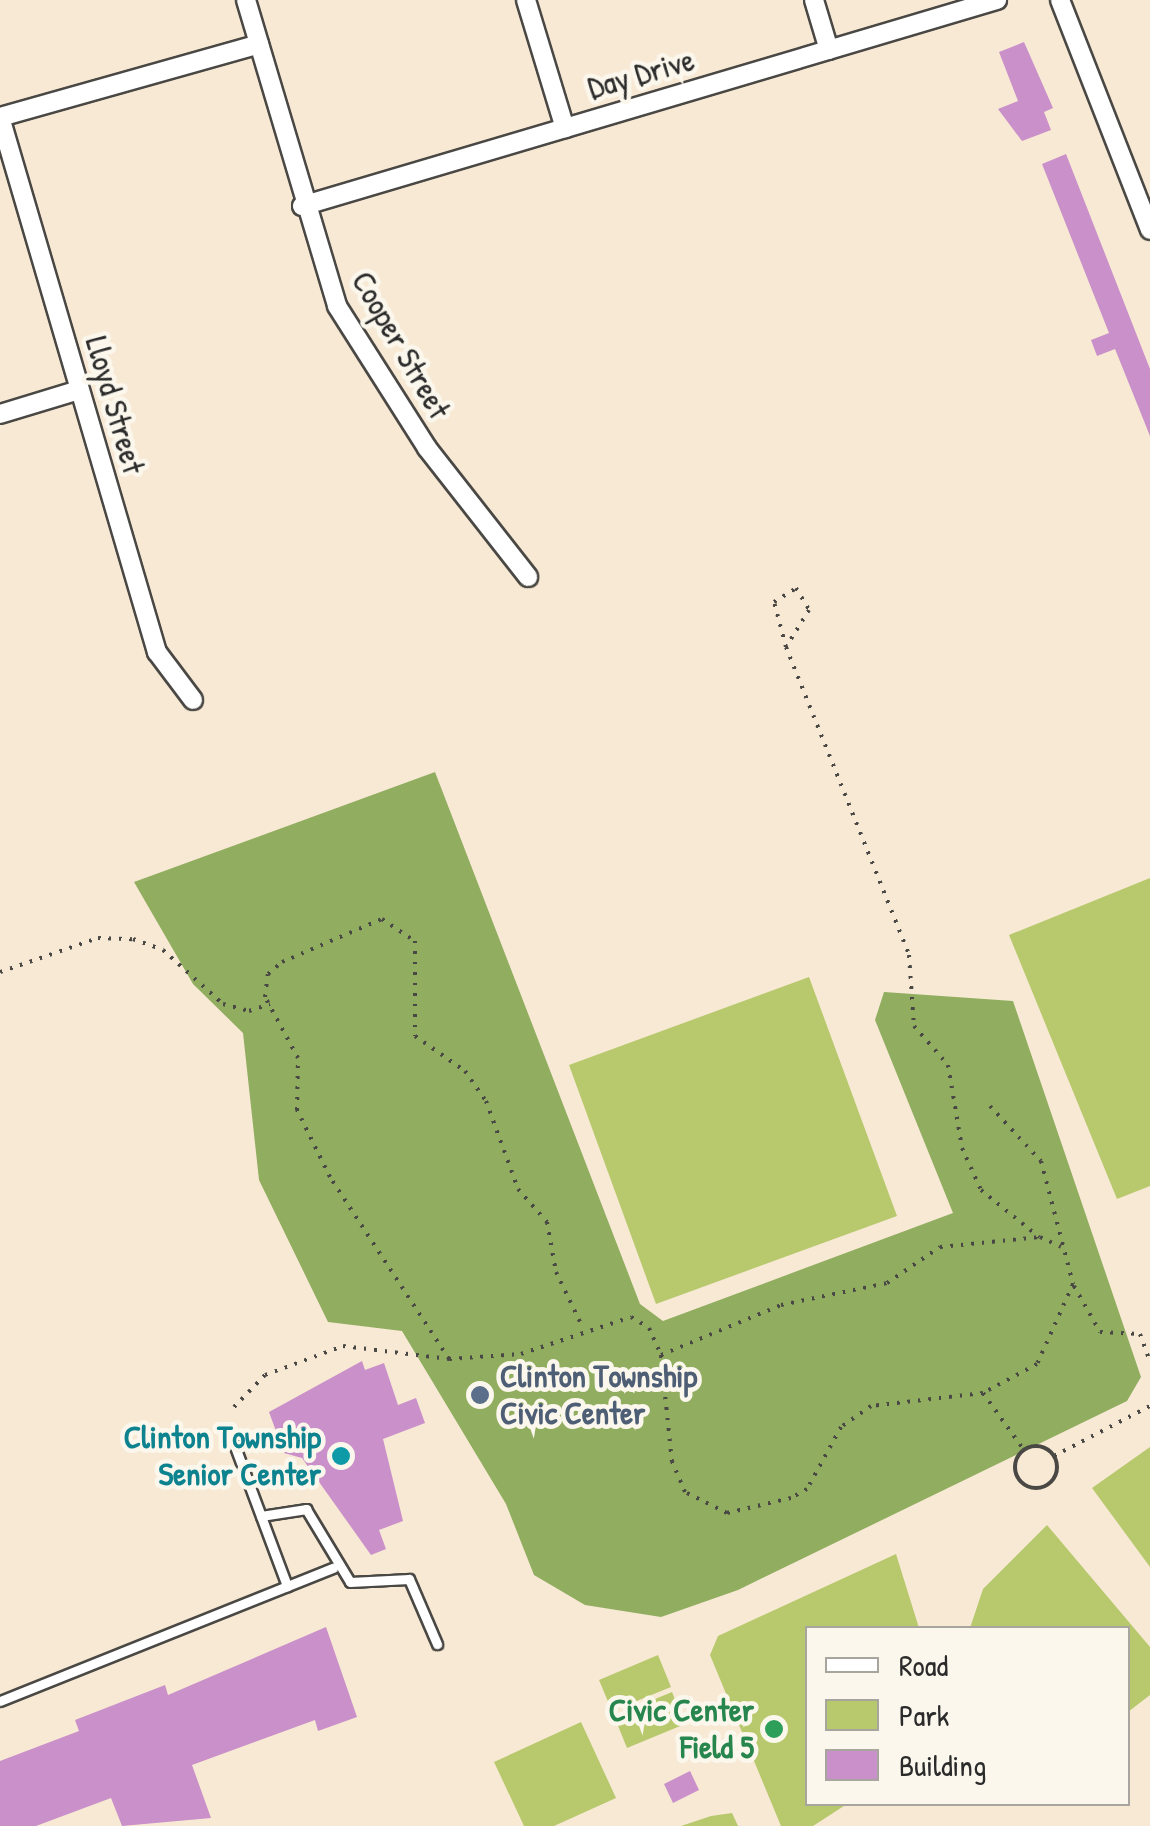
<!DOCTYPE html>
<html>
<head>
<meta charset="utf-8">
<style>
  body { margin:0 }
  #map { position:relative; width:1150px; height:1826px; overflow:hidden; background:#f8e9d5; font-family:"Patrick Hand",sans-serif }
  div>[style] { position:absolute }
  .green>* { inset:0; background:#b7c96c }
  .forest>* { inset:0; background:#91ad60 }
  .building>* { inset:0; background:#c990c9 }
  .path>* { height:4px; margin-top:-2px; transform-origin:0; background:repeating-linear-gradient(90deg,#4a4844 0 2.5px,transparent 0 10.5px) }
  .path>.ring { margin:-2px; padding:0; box-sizing:content-box; background:none; border:4px solid #4a4844; border-radius:50% }
  .roads { filter:drop-shadow(2px 0 #4a4844) drop-shadow(-2px 0 #4a4844) drop-shadow(0 2px #4a4844) drop-shadow(0 -2px #4a4844) }
  .lane>* { height:9px; margin:-4.5px; padding:0 4.5px; transform-origin:4.5px; border-radius:4.5px; background:#fff }
  .street>* { height:18px; margin:-9px; padding:0 9px; transform-origin:9px; border-radius:9px; background:#fff }
  .dots>* { width:28px; height:28px; translate:-50% -50%; box-sizing:border-box; border:5px solid #fbf7ec; border-radius:50% }
  span { translate:-50% -50%; white-space:nowrap; text-align:center; line-height:1.15; -webkit-text-stroke:9px #fbf7ec; paint-order:stroke }
  .street-label { font-size:32px; color:#2b2b2b }
  .service-label { font-size:32px; color:#4e5e75; font-weight:700 }
  .left { translate:0 -50%; text-align:left }
  .culture-label { font-size:32px; color:#0d838f; font-weight:700 }
  .right { translate:-100% -50%; text-align:right }
  .leisure-label { font-size:32px; color:#27864d; font-weight:700 }
  .legend { position:absolute; left:805px; top:1626px; width:325px; height:180px; box-sizing:border-box; background:#fbf7ec; border:2px solid #a8a59f; margin:0; padding:12px 18px; list-style:none; font-size:30px; color:#2b2b2b }
  .legend li { display:flex; align-items:center; gap:20px; height:50px }
  .legend b { width:50px; border:2px solid #a8a59f }
</style>
</head>
<body>
<div id="map">
  <div class="green">
    <i style="clip-path:polygon(1150px 878px,1150px 1186px,1117px 1199px,1009px 935px)"></i>
    <i style="clip-path:polygon(809px 977px,897px 1216px,656px 1304px,569px 1065px)"></i>
    <i style="clip-path:polygon(1150px 1447px,1150px 1567px,1092px 1488px)"></i>
    <i style="clip-path:polygon(1047px 1525px,1150px 1647px,1150px 1695px,1128px 1712px,1128px 1628px,970px 1628px,983px 1589px)"></i>
    <i style="clip-path:polygon(896px 1554px,919px 1628px,808px 1628px,808px 1804px,847px 1804px,813px 1826px,781px 1826px,710px 1655px,718px 1636px)"></i>
    <i style="clip-path:polygon(658px 1655px,671px 1687px,612px 1711px,599px 1680px)"></i>
    <i style="clip-path:polygon(672px 1692px,685px 1724px,627px 1748px,614px 1716px)"></i>
    <i style="clip-path:polygon(581px 1722px,616px 1798px,554px 1826px,524px 1826px,494px 1762px)"></i>
    <i style="clip-path:polygon(732px 1813px,738px 1826px,681px 1826px,711px 1816px)"></i>
  </div>
  <div class="forest">
    <i style="clip-path:polygon(435px 772px,640px 1304px,663px 1321px,953px 1213px,875px 1020px,884px 992px,1013px 1001px,1141px 1377px,1127px 1401px,738px 1590px,661px 1617px,585px 1605px,534px 1575px,506px 1504px,402px 1331px,328px 1322px,259px 1180px,243px 1033px,193px 984px,134px 882px)"></i>
  </div>
  <div class="building">
    <i style="clip-path:polygon(1024px 42px,1053px 108px,1044px 112px,1051px 130px,1022px 141px,998px 109px,1018px 101px,999px 52px)"></i>
    <i style="clip-path:polygon(1066px 154px,1150px 369px,1150px 436px,1115px 349px,1097px 356px,1091px 340px,1109px 333px,1042px 164px)"></i>
    <i style="clip-path:polygon(362px 1361px,365px 1370px,384px 1363px,398px 1405px,416px 1398px,425px 1423px,383px 1439px,403px 1521px,379px 1530px,386px 1549px,371px 1555px,302px 1458px,284px 1453px,269px 1412px)"></i>
    <i style="clip-path:polygon(326px 1627px,357px 1717px,318px 1731px,315px 1720px,192px 1765px,211px 1818px,122px 1826px,111px 1798px,36px 1826px,0 1826px,0 1761px,79px 1731px,75px 1720px,165px 1685px,168px 1695px)"></i>
    <i style="clip-path:polygon(690px 1771px,699px 1790px,673px 1803px,664px 1784px)"></i>
  </div>
  <div class="path">
    <i style="left:786px;top:647px;width:47px;rotate:-104.9deg"></i>
    <i style="left:774px;top:602px;width:26px;rotate:-32deg"></i>
    <i style="left:796px;top:588px;width:26px;rotate:59deg"></i>
    <i style="left:809px;top:610px;width:44px;rotate:121.9deg"></i>
    <i style="left:786px;top:647px;width:332px;rotate:68.2deg"></i>
    <i style="left:909px;top:955px;width:71px;rotate:86deg"></i>
    <i style="left:914px;top:1026px;width:52px;rotate:48.9deg"></i>
    <i style="left:948px;top:1065px;width:84px;rotate:80.4deg"></i>
    <i style="left:962px;top:1148px;width:46px;rotate:65.7deg"></i>
    <i style="left:981px;top:1190px;width:75px;rotate:39deg"></i>
    <i style="left:0;top:972px;width:104px;rotate:-19.1deg"></i>
    <i style="left:98px;top:938px;width:35px;rotate:2deg"></i>
    <i style="left:133px;top:939px;width:32px;rotate:20deg"></i>
    <i style="left:163px;top:950px;width:81px;rotate:42deg"></i>
    <i style="left:223px;top:1004px;width:27px;rotate:15deg"></i>
    <i style="left:249px;top:1011px;width:22px;rotate:-18deg"></i>
    <i style="left:990px;top:1106px;width:75px;rotate:47.2deg"></i>
    <i style="left:1041px;top:1161px;width:127px;rotate:75.4deg"></i>
    <i style="left:1073px;top:1284px;width:88px;rotate:114.2deg"></i>
    <i style="left:1037px;top:1364px;width:61px;rotate:151.8deg"></i>
    <i style="left:983px;top:1393px;width:113px;rotate:173.4deg"></i>
    <i style="left:871px;top:1406px;width:37px;rotate:145deg"></i>
    <i style="left:841px;top:1427px;width:71px;rotate:118.7deg"></i>
    <i style="left:807px;top:1489px;width:18px;rotate:151deg"></i>
    <i style="left:791px;top:1498px;width:66px;rotate:166.8deg"></i>
    <i style="left:727px;top:1513px;width:47px;rotate:-153.4deg"></i>
    <i style="left:685px;top:1492px;width:33px;rotate:-113deg"></i>
    <i style="left:672px;top:1462px;width:108px;rotate:-95.9deg"></i>
    <i style="left:661px;top:1355px;width:130px;rotate:-22.6deg"></i>
    <i style="left:781px;top:1305px;width:108px;rotate:-11.7deg"></i>
    <i style="left:887px;top:1283px;width:64px;rotate:-34.2deg"></i>
    <i style="left:940px;top:1247px;width:100px;rotate:-5.7deg"></i>
    <i style="left:1040px;top:1237px;width:23px;rotate:25deg"></i>
    <i style="left:1074px;top:1286px;width:53px;rotate:60.5deg"></i>
    <i style="left:1100px;top:1332px;width:40px;rotate:2.9deg"></i>
    <i style="left:1140px;top:1334px;width:30px;rotate:70deg"></i>
    <i style="left:449px;top:1359px;width:217px;rotate:-123.2deg"></i>
    <i style="left:330px;top:1177px;width:75px;rotate:-116.2deg"></i>
    <i style="left:297px;top:1110px;width:52px;rotate:-88.9deg"></i>
    <i style="left:298px;top:1058px;width:69px;rotate:-118.4deg"></i>
    <i style="left:265px;top:997px;width:23px;rotate:-83deg"></i>
    <i style="left:268px;top:974px;width:18px;rotate:-41deg"></i>
    <i style="left:282px;top:962px;width:109px;rotate:-23.3deg"></i>
    <i style="left:382px;top:919px;width:40px;rotate:34deg"></i>
    <i style="left:415px;top:941px;width:95px;rotate:90deg"></i>
    <i style="left:415px;top:1036px;width:61px;rotate:35deg"></i>
    <i style="left:465px;top:1071px;width:37px;rotate:55deg"></i>
    <i style="left:486px;top:1101px;width:94px;rotate:70deg"></i>
    <i style="left:518px;top:1189px;width:44px;rotate:48.7deg"></i>
    <i style="left:547px;top:1222px;width:51px;rotate:79.8deg"></i>
    <i style="left:556px;top:1272px;width:62px;rotate:64.3deg"></i>
    <i style="left:983px;top:1393px;width:70px;rotate:54.3deg"></i>
    <i style="left:234px;top:1407px;width:45px;rotate:-45.9deg"></i>
    <i style="left:265px;top:1375px;width:83px;rotate:-20.4deg"></i>
    <i style="left:343px;top:1346px;width:107px;rotate:7deg"></i>
    <i style="left:449px;top:1359px;width:72px;rotate:-4deg"></i>
    <i style="left:521px;top:1354px;width:116px;rotate:-18.6deg"></i>
    <i style="left:631px;top:1317px;width:21px;rotate:31deg"></i>
    <i style="left:649px;top:1328px;width:30px;rotate:66deg"></i>
    <i class="ring" style="left:1015px;top:1446px;width:38px;height:38px"></i>
    <i style="left:1054px;top:1456px;width:108px;rotate:-27.5deg"></i>
  </div>
  <div class="roads">
    <div class="lane">
      <i style="left:234px;top:1444px;width:152px;rotate:69.5deg"></i>
      <i style="left:261px;top:1516px;width:46px;rotate:-8.8deg"></i>
      <i style="left:306px;top:1509px;width:85px;rotate:58.9deg"></i>
      <i style="left:350px;top:1582px;width:59px;rotate:-2.9deg"></i>
      <i style="left:409px;top:1579px;width:71px;rotate:66.7deg"></i>
      <i style="left:0;top:1701px;width:359px;rotate:-21.8deg"></i>
    </div>
    <div class="street">
      <i style="left:246px;top:0;width:319px;rotate:73.4deg"></i>
      <i style="left:337px;top:306px;width:168px;rotate:57.6deg"></i>
      <i style="left:427px;top:448px;width:164px;rotate:51.9deg"></i>
      <i style="left:526px;top:0;width:134px;rotate:73.1deg"></i>
      <i style="left:814px;top:0;width:52px;rotate:73.3deg"></i>
      <i style="left:1060px;top:0;width:247px;rotate:68.6deg"></i>
      <i style="left:0;top:117px;width:558px;rotate:73.65deg"></i>
      <i style="left:157px;top:652px;width:60px;rotate:53.1deg"></i>
      <i style="left:0;top:117px;width:269px;rotate:-15.7deg"></i>
      <i style="left:302px;top:206px;width:725px;rotate:-16.51deg"></i>
      <i style="left:0;top:414px;width:83px;rotate:-16.9deg"></i>
    </div>
  </div>
  <div class="dots">
    <i style="left:480px;top:1395px;background:#5c6f8a"></i>
    <i style="left:341px;top:1456px;background:#0f9aa8"></i>
    <i style="left:774px;top:1729px;background:#2e9e5b"></i>
  </div>
  <div class="street-label">
    <span style="left:641px;top:74px;rotate:-16deg">Day Drive</span>
    <span style="left:401px;top:345px;rotate:60deg">Cooper Street</span>
    <span style="left:115px;top:405px;rotate:74deg">Lloyd Street</span>
  </div>
  <div class="service-label">
    <span class="left" style="left:500px;top:1395px">Clinton Township<br>Civic Center</span>
  </div>
  <div class="culture-label">
    <span class="right" style="left:321px;top:1456px">Clinton Township<br>Senior Center</span>
  </div>
  <div class="leisure-label">
    <span class="right" style="left:754px;top:1729px">Civic Center<br>Field 5</span>
  </div>
  <ul class="legend">
  <li><b style="height:12px;background:#fff"></b>Road</li>
  <li><b style="height:28px;background:#b7c96c"></b>Park</li>
  <li><b style="height:28px;background:#c990c9"></b>Building</li>
  </ul>
</div>
</body>
</html>
